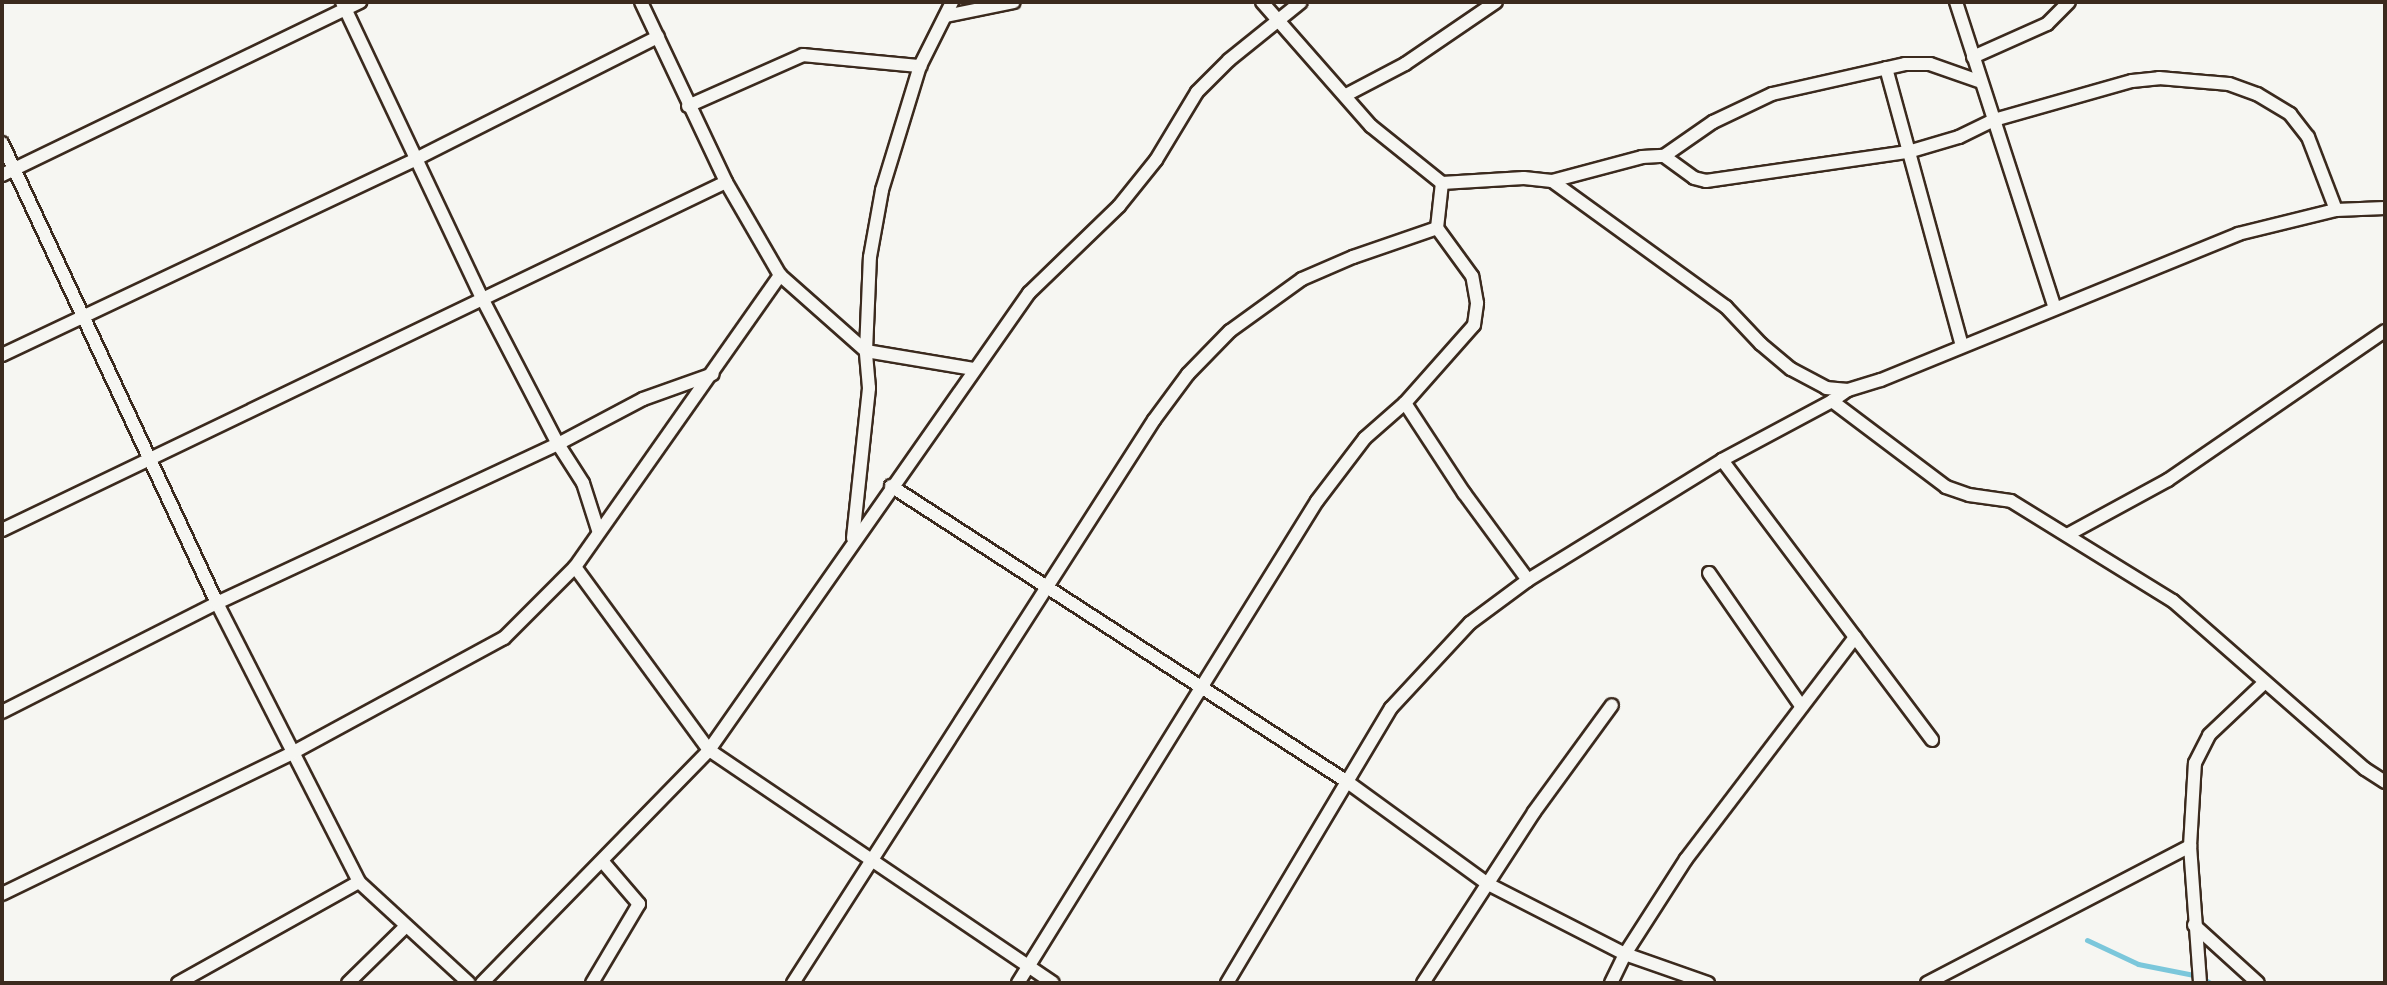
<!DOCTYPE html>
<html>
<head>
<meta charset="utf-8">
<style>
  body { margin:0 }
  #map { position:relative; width:2387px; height:985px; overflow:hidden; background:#f6f6f2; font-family:"Gochi Hand",sans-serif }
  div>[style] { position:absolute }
  .stream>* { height:5px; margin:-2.5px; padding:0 2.5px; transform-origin:2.5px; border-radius:2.5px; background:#7bc7db }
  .roads { filter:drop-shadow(2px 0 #3b2a1e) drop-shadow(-2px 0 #3b2a1e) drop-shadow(0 2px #3b2a1e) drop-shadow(0 -2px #3b2a1e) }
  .minor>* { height:12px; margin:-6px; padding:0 6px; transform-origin:6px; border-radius:6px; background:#f6f6f2 }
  span { translate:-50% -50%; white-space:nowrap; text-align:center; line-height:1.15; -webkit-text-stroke:6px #f6f6f2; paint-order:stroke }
  .frame { position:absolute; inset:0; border:4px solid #3b2a1e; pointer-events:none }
</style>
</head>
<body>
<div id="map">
  <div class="stream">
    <i style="left:2087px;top:940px;width:56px;rotate:25.2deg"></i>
    <i style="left:2138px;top:964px;width:62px;rotate:11.1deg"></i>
    <i style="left:2199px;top:976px;width:13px;rotate:32deg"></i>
  </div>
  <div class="roads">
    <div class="minor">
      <i style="left:342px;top:2px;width:330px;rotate:64.7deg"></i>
      <i style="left:483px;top:300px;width:162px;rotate:62.5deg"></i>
      <i style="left:558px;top:444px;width:46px;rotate:57.3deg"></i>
      <i style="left:583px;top:483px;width:49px;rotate:72.3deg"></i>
      <i style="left:641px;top:2px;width:199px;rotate:64.7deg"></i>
      <i style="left:726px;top:182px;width:108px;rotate:59.9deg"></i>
      <i style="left:780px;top:275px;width:115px;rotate:41.5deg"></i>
      <i style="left:866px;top:351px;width:109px;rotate:9.5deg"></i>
      <i style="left:1262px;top:2px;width:165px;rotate:48.7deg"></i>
      <i style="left:1371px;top:126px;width:91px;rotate:38.8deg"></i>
      <i style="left:1442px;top:183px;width:82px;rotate:-3.5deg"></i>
      <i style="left:1524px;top:178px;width:28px;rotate:6deg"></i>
      <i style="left:1552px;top:181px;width:215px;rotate:35.9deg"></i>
      <i style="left:1726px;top:307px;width:51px;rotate:46.6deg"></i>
      <i style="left:1761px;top:344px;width:39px;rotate:40deg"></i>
      <i style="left:1791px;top:369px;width:40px;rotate:28deg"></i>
      <i style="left:1826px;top:388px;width:22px;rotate:5deg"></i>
      <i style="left:1848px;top:390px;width:34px;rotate:-17deg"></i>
      <i style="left:1881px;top:380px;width:386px;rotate:-22.2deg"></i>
      <i style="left:2238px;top:234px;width:101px;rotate:-13.8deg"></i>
      <i style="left:2336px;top:210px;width:49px;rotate:-2.3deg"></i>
      <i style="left:1956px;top:2px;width:322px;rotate:72.1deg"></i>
      <i style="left:946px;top:16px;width:69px;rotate:-11.6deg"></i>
      <i style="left:1973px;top:57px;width:81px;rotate:-24deg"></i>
      <i style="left:2047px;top:24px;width:31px;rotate:-45deg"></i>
      <i style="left:1886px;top:68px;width:288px;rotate:74.7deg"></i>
      <i style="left:1346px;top:95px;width:67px;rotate:-27.7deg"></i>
      <i style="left:1405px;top:64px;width:110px;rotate:-34.3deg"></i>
      <i style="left:688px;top:106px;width:126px;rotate:-23.9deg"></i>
      <i style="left:803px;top:55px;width:118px;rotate:5.4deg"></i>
      <i style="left:2px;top:143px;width:508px;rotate:64.95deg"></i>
      <i style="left:217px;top:603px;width:313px;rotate:63deg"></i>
      <i style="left:359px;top:882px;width:149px;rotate:42.6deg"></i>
      <i style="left:1664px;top:156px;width:60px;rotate:-34.8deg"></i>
      <i style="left:1713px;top:122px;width:65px;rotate:-25.4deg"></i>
      <i style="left:1772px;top:94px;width:136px;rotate:-12.7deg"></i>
      <i style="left:1905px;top:64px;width:25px"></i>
      <i style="left:1930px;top:64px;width:54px;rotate:19.4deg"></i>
      <i style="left:2px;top:175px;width:398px;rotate:-25.8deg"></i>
      <i style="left:1552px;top:181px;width:93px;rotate:-14.9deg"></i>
      <i style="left:1642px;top:157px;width:22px;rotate:-3deg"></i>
      <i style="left:1664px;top:156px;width:37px;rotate:36deg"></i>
      <i style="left:1694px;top:178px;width:12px;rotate:14deg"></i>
      <i style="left:1706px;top:181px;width:204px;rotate:-8.2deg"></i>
      <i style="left:1908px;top:152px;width:53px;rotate:-16.4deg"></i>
      <i style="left:1959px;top:137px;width:39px;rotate:-26deg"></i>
      <i style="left:1994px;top:120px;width:143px;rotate:-15.8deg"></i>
      <i style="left:2132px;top:81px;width:27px;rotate:-6deg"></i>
      <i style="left:2159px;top:78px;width:70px;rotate:4.9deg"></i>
      <i style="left:2229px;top:84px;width:30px;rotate:20deg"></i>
      <i style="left:2257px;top:94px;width:39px;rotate:31deg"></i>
      <i style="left:2290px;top:114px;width:29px;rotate:52deg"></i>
      <i style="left:2308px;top:137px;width:78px;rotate:69deg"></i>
      <i style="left:2px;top:355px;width:458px;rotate:-25.3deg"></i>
      <i style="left:416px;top:159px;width:271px;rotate:-26.8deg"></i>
      <i style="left:1832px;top:401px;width:143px;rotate:37deg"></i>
      <i style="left:1946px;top:487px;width:24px;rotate:19deg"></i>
      <i style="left:1969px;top:495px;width:42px;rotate:8.1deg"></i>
      <i style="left:2011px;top:501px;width:190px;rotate:31.7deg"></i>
      <i style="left:2173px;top:601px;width:255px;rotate:41.2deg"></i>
      <i style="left:2365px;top:769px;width:24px;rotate:33deg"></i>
      <i style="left:1405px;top:403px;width:108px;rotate:56.8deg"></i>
      <i style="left:1464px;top:493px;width:108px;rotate:53.7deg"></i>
      <i style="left:1722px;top:460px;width:350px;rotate:53.1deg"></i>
      <i style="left:891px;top:486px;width:542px;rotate:32.96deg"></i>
      <i style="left:1346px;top:781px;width:175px;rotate:36deg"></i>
      <i style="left:1488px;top:884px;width:154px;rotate:27.1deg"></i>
      <i style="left:1625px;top:954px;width:88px;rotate:19.3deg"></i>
      <i style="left:2px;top:530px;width:803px;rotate:-25.67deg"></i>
      <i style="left:2067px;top:535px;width:115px;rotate:-28.6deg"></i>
      <i style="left:2168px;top:480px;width:263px;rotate:-34.5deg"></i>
      <i style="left:853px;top:538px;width:151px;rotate:-83.9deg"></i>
      <i style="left:869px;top:388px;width:37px;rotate:-95deg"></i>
      <i style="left:866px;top:351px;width:94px;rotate:-87.6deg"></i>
      <i style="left:870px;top:257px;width:68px;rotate:-79.8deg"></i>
      <i style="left:882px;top:190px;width:130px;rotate:-73deg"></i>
      <i style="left:920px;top:66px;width:72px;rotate:-63.4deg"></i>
      <i style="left:575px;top:567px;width:227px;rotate:53.8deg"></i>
      <i style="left:709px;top:750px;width:415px;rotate:34.1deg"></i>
      <i style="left:1709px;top:573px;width:162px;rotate:55.3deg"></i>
      <i style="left:2px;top:712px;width:241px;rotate:-26.9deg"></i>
      <i style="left:217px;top:603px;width:376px;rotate:-25deg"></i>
      <i style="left:558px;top:444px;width:96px;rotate:-27.9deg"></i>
      <i style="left:643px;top:399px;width:74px;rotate:-19.7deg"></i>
      <i style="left:2190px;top:846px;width:83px;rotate:-86.6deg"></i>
      <i style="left:2195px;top:763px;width:31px;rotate:-63deg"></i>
      <i style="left:2209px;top:735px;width:77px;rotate:-43.4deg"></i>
      <i style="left:2px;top:894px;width:322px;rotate:-25.9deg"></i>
      <i style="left:292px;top:753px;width:241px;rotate:-28.5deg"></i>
      <i style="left:504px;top:638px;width:100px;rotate:-45deg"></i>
      <i style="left:575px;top:567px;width:357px;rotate:-54.9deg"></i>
      <i style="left:2194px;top:925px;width:86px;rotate:42.2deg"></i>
      <i style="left:178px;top:983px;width:207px;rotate:-29.2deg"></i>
      <i style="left:348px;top:983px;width:80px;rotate:-44.5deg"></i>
      <i style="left:482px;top:983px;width:325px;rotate:-45.7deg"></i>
      <i style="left:709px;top:750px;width:558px;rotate:-55deg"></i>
      <i style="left:1029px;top:293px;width:125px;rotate:-44deg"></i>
      <i style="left:1119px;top:206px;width:59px;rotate:-51.2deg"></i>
      <i style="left:1156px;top:160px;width:79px;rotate:-58.9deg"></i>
      <i style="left:1197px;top:92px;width:45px;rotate:-45deg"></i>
      <i style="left:1229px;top:60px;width:92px;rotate:-38.9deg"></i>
      <i style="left:592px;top:983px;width:92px;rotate:-59.3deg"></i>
      <i style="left:639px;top:904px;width:55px;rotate:-130.6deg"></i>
      <i style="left:793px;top:983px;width:669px;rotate:-57.33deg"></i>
      <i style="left:1154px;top:420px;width:57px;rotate:-53.5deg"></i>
      <i style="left:1188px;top:374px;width:60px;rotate:-45.7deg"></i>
      <i style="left:1230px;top:331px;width:89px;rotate:-35.8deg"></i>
      <i style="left:1302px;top:279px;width:56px;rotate:-23.3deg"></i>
      <i style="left:1353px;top:257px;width:89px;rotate:-19deg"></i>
      <i style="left:1437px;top:228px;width:45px;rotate:-83.7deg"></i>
      <i style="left:1018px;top:983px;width:567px;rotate:-58.19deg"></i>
      <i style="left:1317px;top:501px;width:79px;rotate:-52.7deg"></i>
      <i style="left:1365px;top:438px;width:53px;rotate:-41.2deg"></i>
      <i style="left:1405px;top:403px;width:104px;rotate:-48.5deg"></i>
      <i style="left:1474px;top:325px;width:22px;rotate:-82deg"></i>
      <i style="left:1477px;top:303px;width:27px;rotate:-100deg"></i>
      <i style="left:1472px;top:276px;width:59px;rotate:-126.1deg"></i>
      <i style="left:1227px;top:983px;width:320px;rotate:-59.2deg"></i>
      <i style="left:1391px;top:708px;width:116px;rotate:-47.1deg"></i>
      <i style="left:1470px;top:623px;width:72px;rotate:-36.6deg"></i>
      <i style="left:1528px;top:580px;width:228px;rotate:-31.7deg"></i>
      <i style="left:1722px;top:460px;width:125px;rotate:-28.2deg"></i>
      <i style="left:1832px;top:401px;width:19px;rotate:-35deg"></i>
      <i style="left:1423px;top:983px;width:204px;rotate:-57deg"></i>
      <i style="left:1534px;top:812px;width:132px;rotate:-53.9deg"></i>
      <i style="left:1611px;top:983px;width:32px;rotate:-64deg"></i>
      <i style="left:1625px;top:954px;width:113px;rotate:-57.3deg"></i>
      <i style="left:1686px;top:859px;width:279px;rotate:-52.7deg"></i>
      <i style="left:1927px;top:983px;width:297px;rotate:-27.5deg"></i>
      <i style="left:2190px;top:846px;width:137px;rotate:85.8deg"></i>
    </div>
  </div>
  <div class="frame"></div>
</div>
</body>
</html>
